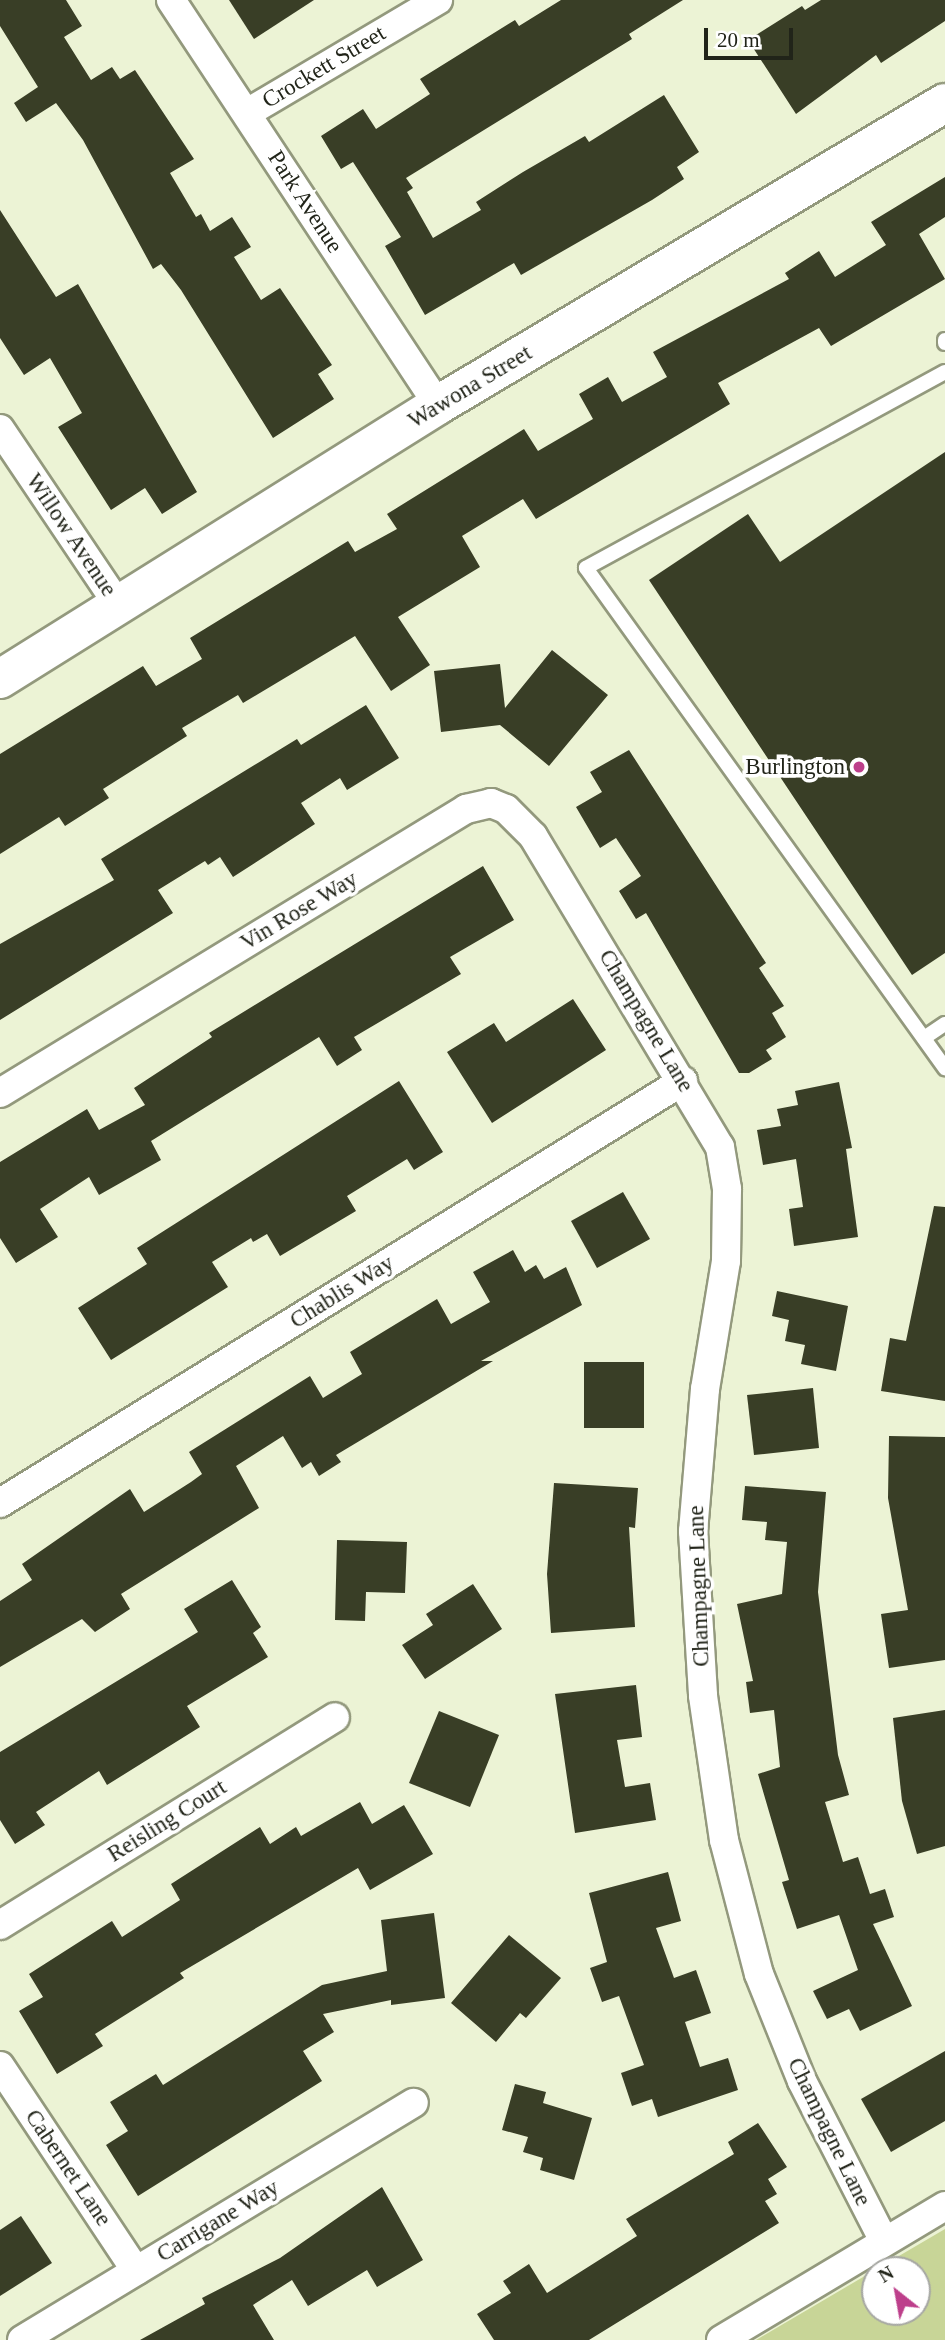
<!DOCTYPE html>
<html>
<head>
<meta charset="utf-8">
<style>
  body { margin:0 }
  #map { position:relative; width:945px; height:2340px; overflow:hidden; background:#ecf3d5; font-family:"Times New Roman",serif }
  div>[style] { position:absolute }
  .green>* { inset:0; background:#c8d597 }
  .building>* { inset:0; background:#393e26 }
  .roads { filter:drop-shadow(2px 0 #93997d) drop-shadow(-2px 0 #93997d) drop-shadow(0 2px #93997d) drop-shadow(0 -2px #93997d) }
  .lane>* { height:14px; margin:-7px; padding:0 7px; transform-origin:7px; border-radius:7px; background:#fff }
  .street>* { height:28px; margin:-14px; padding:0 14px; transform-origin:14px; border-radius:14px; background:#fff }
  .secondary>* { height:38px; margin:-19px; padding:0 19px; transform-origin:19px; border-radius:19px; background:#fff }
  .dots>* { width:19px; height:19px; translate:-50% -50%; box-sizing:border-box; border:4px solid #fff; border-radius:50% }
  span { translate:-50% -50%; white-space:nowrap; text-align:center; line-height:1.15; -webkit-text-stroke:7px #fff; paint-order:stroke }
  .street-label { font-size:23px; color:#212419 }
  .poi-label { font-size:23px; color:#212419 }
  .right { translate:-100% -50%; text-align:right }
  .north { position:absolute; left:861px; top:2256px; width:70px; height:70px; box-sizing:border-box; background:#fff; border:2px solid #a6a7a3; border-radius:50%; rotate:329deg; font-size:19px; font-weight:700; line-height:28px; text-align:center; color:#212419 }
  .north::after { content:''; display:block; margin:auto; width:24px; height:32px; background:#bd3f8b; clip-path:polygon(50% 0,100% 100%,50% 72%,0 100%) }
  .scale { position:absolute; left:704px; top:28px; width:89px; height:32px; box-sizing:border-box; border:4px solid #212419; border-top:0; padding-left:9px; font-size:21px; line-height:24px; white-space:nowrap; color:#212419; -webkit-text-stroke:5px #fff; paint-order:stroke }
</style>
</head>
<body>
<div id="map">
  <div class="green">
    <i style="clip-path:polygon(945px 2229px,945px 2340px,756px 2340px,875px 2270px,875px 2312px,917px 2312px,917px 2270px,875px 2270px)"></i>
  </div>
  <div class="building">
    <i style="clip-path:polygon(0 0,66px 0,82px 26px,64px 37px,91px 80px,112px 67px,120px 79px,135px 70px,194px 159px,170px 173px,196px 217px,201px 214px,210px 231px,232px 217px,251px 247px,234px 257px,261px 300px,280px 288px,332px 365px,318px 374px,334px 399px,273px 438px,181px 290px,161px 264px,153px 269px,83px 140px,56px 103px,26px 122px,14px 103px,38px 87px,0 26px)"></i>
    <i style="clip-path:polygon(229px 0,314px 0,254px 39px)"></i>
    <i style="clip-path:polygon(561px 0,683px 0,629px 34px,632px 39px,406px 178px,413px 188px,407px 192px,433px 238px,481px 210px,476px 202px,523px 172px,585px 136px,589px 142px,664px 95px,699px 152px,677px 167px,684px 179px,652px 200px,521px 275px,514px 263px,425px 315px,385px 246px,401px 237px,353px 162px,341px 169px,321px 136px,363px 109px,376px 129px,430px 94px,420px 79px,515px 20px,519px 26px)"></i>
    <i style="clip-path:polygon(821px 0,945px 0,945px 21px,881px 63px,876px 55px,796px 114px,748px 40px,802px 6px,805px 10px)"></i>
    <i style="clip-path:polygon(945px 177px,945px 217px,919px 234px,945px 279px,831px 346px,819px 328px,718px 383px,730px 404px,536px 519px,523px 499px,462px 536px,480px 567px,398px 617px,430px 665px,391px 691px,355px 636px,243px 703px,238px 695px,182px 728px,187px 736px,103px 789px,109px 798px,65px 826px,59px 817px,0 854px,0 754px,143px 666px,156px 686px,202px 659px,190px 638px,348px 541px,355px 552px,397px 529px,387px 514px,524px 429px,538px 451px,593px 419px,579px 394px,608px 377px,622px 402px,667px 377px,653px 352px,789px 279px,785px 273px,819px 251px,835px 277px,886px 245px,871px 222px)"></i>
    <i style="clip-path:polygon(0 210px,56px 297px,78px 284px,197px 492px,162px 514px,145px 488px,111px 510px,58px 427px,82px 413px,50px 358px,24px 375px,0 338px)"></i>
    <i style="clip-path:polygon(945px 452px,945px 953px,912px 975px,649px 580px,748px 514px,780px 562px)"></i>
    <i style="clip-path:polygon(552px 650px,608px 695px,549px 766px,500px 725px,441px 732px,434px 671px,500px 664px,505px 708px)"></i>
    <i style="clip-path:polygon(366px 705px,399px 758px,347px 790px,340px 778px,301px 803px,315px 824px,233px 877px,220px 857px,208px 865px,205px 861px,158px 890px,173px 913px,0 1020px,0 944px,114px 880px,101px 859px,297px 739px,301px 745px)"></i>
    <i style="clip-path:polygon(629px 750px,766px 963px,759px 968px,784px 1006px,772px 1013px,786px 1037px,766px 1050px,772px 1059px,749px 1073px,739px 1073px,646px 913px,636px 919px,619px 891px,641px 876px,616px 838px,600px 848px,576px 807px,602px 792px,590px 772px)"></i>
    <i style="clip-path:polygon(483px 866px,514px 920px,450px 957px,461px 974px,354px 1037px,362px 1050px,337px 1066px,319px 1037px,151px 1141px,161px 1160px,99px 1195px,89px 1177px,40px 1209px,58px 1237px,16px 1263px,0 1238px,0 1162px,87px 1109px,99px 1130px,145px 1105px,134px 1088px,212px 1037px,209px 1033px)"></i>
    <i style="clip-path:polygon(573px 999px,606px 1050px,492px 1123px,447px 1052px,494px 1023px,506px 1042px)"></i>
    <i style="clip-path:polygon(399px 1081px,443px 1152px,414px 1170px,407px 1159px,347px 1196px,356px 1211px,280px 1256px,267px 1234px,253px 1242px,251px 1238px,212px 1262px,228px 1287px,111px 1360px,78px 1308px,147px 1264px,137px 1248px)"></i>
    <i style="clip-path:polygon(839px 1082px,852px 1148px,846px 1149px,858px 1237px,794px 1246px,789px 1209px,803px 1207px,796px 1159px,763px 1165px,757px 1130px,781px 1126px,777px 1109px,798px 1105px,795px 1091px)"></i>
    <i style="clip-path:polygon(623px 1192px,650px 1239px,597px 1268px,571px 1221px)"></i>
    <i style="clip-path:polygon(934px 1206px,945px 1207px,945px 1401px,881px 1391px,890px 1338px,906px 1341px)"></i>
    <i style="clip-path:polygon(513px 1250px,525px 1272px,536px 1265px,544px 1279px,566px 1267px,582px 1305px,481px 1361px,493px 1361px,336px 1455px,341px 1462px,319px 1476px,311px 1462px,302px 1468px,283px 1436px,236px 1466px,259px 1508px,121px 1594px,130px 1609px,95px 1632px,82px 1619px,0 1667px,0 1601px,32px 1580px,22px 1564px,130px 1489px,144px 1512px,191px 1482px,202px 1474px,189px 1452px,310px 1376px,323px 1398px,362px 1374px,350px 1352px,437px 1299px,451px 1324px,490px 1302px,473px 1272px)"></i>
    <i style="clip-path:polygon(777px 1291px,848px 1306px,836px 1371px,801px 1364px,805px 1345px,785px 1341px,789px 1320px,772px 1316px)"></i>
    <i style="clip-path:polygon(584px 1362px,644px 1362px,644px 1428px,584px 1428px)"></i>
    <i style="clip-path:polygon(813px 1388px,819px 1448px,754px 1455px,747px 1395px)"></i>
    <i style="clip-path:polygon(889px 1436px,945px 1437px,945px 1660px,889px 1668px,881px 1614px,908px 1610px,888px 1498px)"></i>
    <i style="clip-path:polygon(554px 1483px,638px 1488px,635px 1528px,629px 1527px,635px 1627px,551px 1633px,547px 1574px)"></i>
    <i style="clip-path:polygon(745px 1486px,826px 1492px,818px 1592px,838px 1755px,849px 1795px,825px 1802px,843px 1862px,858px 1857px,870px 1894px,885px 1889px,894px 1917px,873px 1924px,912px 2006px,860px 2031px,849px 2009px,827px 2019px,813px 1991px,858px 1970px,839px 1915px,797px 1929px,782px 1882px,789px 1880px,758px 1774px,780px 1767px,774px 1710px,750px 1713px,746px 1682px,753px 1681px,737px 1604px,782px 1594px,787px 1542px,765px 1540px,767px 1522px,742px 1520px)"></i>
    <i style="clip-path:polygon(337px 1540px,407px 1542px,405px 1593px,366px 1592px,365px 1621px,335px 1620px)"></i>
    <i style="clip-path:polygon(232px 1580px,261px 1627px,253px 1633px,268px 1657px,187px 1706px,200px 1727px,107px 1785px,99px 1771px,36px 1812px,45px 1825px,15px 1844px,0 1820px,0 1752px,198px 1632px,184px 1609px)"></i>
    <i style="clip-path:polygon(473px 1584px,502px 1629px,425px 1679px,402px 1645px,433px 1625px,426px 1614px)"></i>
    <i style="clip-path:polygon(636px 1685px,642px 1737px,617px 1740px,625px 1787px,650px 1783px,656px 1820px,575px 1833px,555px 1694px)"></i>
    <i style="clip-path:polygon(945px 1710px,945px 1846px,917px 1854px,902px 1801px,893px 1718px)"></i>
    <i style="clip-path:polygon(439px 1711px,499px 1735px,470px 1807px,409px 1783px)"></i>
    <i style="clip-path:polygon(360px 1802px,372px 1824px,404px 1805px,433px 1854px,370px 1890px,358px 1868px,180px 1973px,184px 1978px,95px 2034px,103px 2046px,57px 2074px,19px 2011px,43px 1997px,29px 1974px,112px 1921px,122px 1937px,180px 1900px,171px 1884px,260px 1827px,270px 1844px,296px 1827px,301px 1836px)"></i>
    <i style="clip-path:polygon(668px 1872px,681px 1921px,656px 1928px,674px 1978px,696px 1970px,711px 2013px,685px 2022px,700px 2067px,728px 2058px,738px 2090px,658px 2117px,652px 2099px,632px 2106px,621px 2073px,644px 2065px,619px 1996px,602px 2002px,590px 1968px,607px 1962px,589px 1893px)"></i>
    <i style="clip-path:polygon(434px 1913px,445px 1998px,391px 2005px,391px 2000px,323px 2014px,334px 2032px,303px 2051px,322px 2081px,138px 2196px,106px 2145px,128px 2131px,110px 2102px,156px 2074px,163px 2085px,322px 1985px,387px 1971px,381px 1920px)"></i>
    <i style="clip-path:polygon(509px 1935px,561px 1978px,526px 2018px,520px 2013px,496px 2042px,451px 2003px)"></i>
    <i style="clip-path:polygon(945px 2051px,945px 2121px,891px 2152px,861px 2099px)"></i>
    <i style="clip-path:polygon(515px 2084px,546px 2092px,543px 2103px,592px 2118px,574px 2180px,540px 2170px,543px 2158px,523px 2152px,528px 2137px,502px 2130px)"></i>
    <i style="clip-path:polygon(758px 2123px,787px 2167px,768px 2179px,777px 2194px,765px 2201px,779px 2223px,589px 2340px,494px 2340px,477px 2314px,511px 2293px,503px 2281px,529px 2264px,547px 2293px,637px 2236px,626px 2219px,734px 2154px,728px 2142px)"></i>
    <i style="clip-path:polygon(382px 2187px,423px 2260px,377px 2287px,367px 2270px,308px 2306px,292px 2280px,253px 2305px,274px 2340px,140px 2340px,205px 2304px,202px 2298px,280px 2258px)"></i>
    <i style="clip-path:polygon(21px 2216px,52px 2263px,0 2296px,0 2230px)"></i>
  </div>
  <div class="roads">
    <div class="lane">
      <i style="left:945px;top:340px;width:3px;rotate:90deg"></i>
      <i style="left:945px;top:372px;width:409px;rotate:151.4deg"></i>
      <i style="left:586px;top:568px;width:616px;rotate:54.32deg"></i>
      <i style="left:924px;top:1038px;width:25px;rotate:-34deg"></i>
    </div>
    <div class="street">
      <i style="left:171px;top:0;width:485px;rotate:56.6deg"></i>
      <i style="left:247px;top:113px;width:222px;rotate:-30.6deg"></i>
      <i style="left:0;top:429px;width:213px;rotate:56.1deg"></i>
      <i style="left:0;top:1093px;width:546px;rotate:-31.36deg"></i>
      <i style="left:466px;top:809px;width:26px;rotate:-13deg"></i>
      <i style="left:491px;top:803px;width:16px;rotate:22deg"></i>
      <i style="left:506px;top:809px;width:38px;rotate:45deg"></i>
      <i style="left:533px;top:836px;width:363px;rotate:59deg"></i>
      <i style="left:720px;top:1147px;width:43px;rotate:80.5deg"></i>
      <i style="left:727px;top:1189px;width:72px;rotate:90.8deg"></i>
      <i style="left:726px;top:1261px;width:130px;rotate:99.3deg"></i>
      <i style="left:705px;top:1389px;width:143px;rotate:94.8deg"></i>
      <i style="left:693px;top:1531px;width:165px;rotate:86.5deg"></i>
      <i style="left:703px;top:1696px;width:146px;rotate:81.7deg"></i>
      <i style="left:724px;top:1840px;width:138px;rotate:75.4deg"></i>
      <i style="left:759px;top:1974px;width:115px;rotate:68.1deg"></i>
      <i style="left:802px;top:2081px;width:180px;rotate:62.9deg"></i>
      <i style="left:0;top:1503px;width:803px;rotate:-31.71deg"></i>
      <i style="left:0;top:1925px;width:394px;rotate:-31.8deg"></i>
      <i style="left:0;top:2066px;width:246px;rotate:56.4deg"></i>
      <i style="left:22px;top:2340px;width:458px;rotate:-31.2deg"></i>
      <i style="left:721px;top:2340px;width:261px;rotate:-30.9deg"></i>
    </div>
    <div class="secondary">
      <i style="left:0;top:679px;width:517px;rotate:-32.03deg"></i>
      <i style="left:438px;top:405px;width:590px;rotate:-30.78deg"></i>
    </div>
  </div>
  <div class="dots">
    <i style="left:859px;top:767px;background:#bd3f8b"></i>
  </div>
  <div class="street-label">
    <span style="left:324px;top:67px;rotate:-31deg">Crockett Street</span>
    <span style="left:305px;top:202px;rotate:57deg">Park Avenue</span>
    <span style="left:470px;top:387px;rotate:-31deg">Wawona Street</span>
    <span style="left:71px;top:535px;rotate:56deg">Willow Avenue</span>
    <span style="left:299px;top:911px;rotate:-31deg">Vin Rose Way</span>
    <span style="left:646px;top:1021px;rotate:59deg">Champagne Lane</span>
    <span style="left:342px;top:1292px;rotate:-32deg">Chablis Way</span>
    <span style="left:699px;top:1586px;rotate:-92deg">Champagne Lane</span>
    <span style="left:167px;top:1821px;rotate:-32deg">Reisling Court</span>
    <span style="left:829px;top:2132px;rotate:64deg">Champagne Lane</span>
    <span style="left:68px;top:2168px;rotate:56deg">Cabernet Lane</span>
    <span style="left:218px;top:2221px;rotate:-31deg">Carrigane Way</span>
  </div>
  <div class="poi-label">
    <span class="right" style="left:845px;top:767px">Burlington</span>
  </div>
  <div class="north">N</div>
  <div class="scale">20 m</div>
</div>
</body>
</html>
